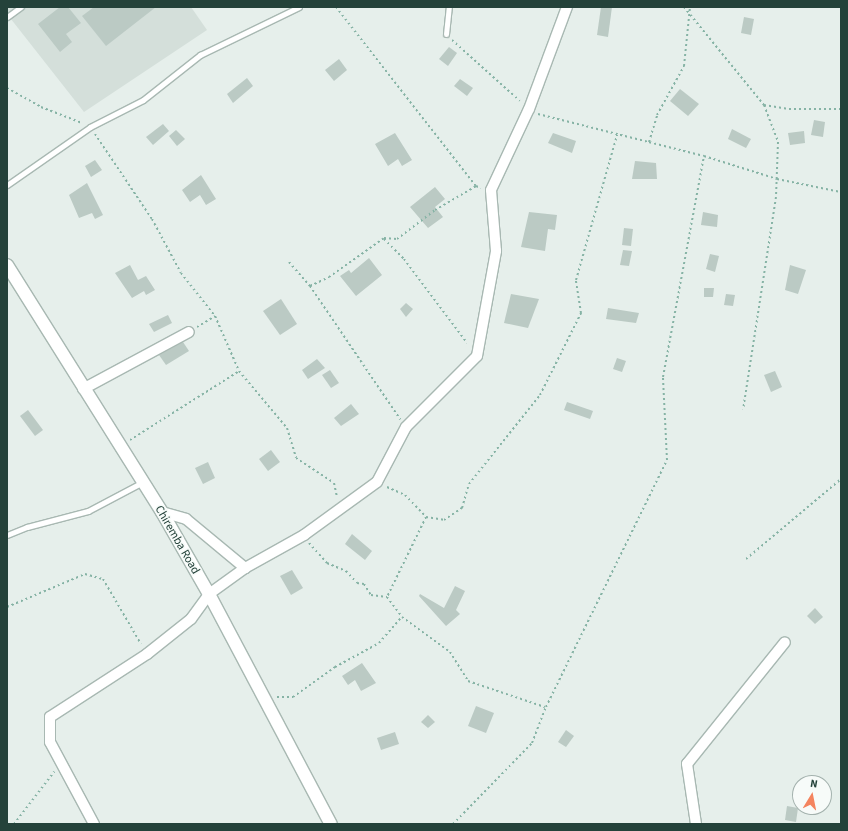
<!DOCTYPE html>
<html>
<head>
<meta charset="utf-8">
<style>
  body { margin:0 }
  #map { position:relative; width:848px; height:831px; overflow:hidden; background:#e6efeb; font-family:"Source Sans 3",sans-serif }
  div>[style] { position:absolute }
  .built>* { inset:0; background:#d4dfda }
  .building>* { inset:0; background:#bbcac4 }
  .path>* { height:2px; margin-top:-1px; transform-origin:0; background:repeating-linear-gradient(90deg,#86b3a5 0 2px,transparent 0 5px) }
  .roads { filter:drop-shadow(1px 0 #a8b8b2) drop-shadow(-1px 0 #a8b8b2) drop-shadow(0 1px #a8b8b2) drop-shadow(0 -1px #a8b8b2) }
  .service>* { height:5px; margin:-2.5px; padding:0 2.5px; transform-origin:2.5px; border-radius:2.5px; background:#fff }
  .minor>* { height:10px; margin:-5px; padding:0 5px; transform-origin:5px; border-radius:5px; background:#fff }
  .secondary>* { height:12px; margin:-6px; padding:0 6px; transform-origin:6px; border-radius:6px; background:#fff }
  span { translate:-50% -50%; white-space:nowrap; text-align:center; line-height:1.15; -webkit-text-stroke:3px #f7fbf9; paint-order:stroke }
  .street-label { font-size:12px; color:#24423a }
  .frame { position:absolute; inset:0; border:8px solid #24423a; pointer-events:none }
  .north { position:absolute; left:792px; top:775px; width:40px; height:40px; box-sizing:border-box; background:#f7fbf9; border:1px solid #a3b1ad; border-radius:50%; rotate:10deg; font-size:11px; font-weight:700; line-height:16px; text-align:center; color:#24423a }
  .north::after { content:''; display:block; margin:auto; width:14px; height:18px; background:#f4845f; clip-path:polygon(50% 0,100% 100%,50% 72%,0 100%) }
</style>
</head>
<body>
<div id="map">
  <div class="built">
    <i style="clip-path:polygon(7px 7px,191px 7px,207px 30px,84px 112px,7px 14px)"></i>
  </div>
  <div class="building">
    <i style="clip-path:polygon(60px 7px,68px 7px,81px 23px,66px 34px,72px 42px,60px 52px,38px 24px)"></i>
    <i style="clip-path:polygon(94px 7px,156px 7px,106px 46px,82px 16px)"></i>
    <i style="clip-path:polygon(601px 7px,612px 7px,608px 37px,597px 35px)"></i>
    <i style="clip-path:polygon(744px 17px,754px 19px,751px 35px,741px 33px)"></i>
    <i style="clip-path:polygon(449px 47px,457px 53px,448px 66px,439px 59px)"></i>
    <i style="clip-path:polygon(339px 59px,347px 70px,334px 81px,325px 70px)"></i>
    <i style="clip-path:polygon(247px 78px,253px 86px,233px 103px,227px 94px)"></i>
    <i style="clip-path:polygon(460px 79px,473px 88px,467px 96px,454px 86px)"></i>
    <i style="clip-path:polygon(680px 89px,699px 104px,688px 116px,670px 101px)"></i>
    <i style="clip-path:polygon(814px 120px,825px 122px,823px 137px,811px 135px)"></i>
    <i style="clip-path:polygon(163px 124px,169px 131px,153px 145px,146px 137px)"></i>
    <i style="clip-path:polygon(732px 129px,751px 139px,746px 148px,728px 139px)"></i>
    <i style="clip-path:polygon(176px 130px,185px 139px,177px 146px,169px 136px)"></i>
    <i style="clip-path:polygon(804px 131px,805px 143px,790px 145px,788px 133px)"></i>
    <i style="clip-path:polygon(395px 133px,412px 160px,402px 166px,398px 159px,388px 166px,375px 144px)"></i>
    <i style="clip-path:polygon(553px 133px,576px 141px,572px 153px,548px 143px)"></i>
    <i style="clip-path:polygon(95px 160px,102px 170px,91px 177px,85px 166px)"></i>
    <i style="clip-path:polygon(635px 161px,656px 163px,657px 179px,632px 179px)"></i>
    <i style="clip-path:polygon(201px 175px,216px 199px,206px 205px,200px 195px,190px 202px,182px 190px)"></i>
    <i style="clip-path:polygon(87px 183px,103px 215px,95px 219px,92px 213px,79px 218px,69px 195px)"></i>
    <i style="clip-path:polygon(435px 187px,445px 199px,435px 207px,443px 217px,428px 228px,410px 207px)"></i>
    <i style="clip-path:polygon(529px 212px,557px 215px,555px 230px,548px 229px,545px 251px,521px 247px)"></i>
    <i style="clip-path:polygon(703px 212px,718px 215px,717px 227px,701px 225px)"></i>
    <i style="clip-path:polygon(624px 228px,633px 229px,631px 246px,622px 245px)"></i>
    <i style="clip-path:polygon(623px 250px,632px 251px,629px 266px,620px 265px)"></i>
    <i style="clip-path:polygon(710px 254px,719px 256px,715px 272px,706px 269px)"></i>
    <i style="clip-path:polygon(369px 258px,382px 275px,356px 296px,340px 276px,349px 270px,351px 273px)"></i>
    <i style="clip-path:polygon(130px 265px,138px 280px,146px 276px,155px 290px,146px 295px,144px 291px,132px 298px,115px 273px)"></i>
    <i style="clip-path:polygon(790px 265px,806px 270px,798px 294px,785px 290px)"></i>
    <i style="clip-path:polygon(704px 288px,714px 288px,713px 297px,704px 297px)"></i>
    <i style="clip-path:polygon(511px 294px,539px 299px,528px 328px,504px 323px)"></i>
    <i style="clip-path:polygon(726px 294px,735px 295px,733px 306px,724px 305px)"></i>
    <i style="clip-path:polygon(281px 299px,297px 324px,280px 335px,263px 311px)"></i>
    <i style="clip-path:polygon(406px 303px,413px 309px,406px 317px,400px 309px)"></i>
    <i style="clip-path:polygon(608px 308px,639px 313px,636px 323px,606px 319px)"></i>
    <i style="clip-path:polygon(168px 315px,172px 323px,154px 332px,149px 324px)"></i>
    <i style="clip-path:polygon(183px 342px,189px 351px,166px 365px,159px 355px)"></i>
    <i style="clip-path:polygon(617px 358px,626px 361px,622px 372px,613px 369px)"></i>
    <i style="clip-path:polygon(317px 359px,325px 368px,308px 379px,302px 370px)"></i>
    <i style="clip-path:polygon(330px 370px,339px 383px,331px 388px,322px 375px)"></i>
    <i style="clip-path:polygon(775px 371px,782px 387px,771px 392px,764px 375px)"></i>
    <i style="clip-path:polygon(567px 402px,593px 411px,590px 419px,564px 410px)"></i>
    <i style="clip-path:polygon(351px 404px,359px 414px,341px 426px,334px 418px)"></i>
    <i style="clip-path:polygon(28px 410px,43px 430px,35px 436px,20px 416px)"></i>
    <i style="clip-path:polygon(271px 450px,280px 462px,268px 471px,259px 459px)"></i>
    <i style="clip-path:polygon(208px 462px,215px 478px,203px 484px,195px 468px)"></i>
    <i style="clip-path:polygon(352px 534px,372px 551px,365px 560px,345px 544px)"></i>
    <i style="clip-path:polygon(292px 570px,303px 588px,291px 595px,280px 576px)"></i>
    <i style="clip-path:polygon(455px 586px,465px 591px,456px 610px,460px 614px,446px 626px,419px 596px,420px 594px,444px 608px)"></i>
    <i style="clip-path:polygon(815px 608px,823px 617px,815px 624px,807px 616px)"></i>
    <i style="clip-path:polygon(362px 663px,376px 683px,361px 691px,355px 680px,348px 685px,342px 676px)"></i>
    <i style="clip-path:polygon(476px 706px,494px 713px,486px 733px,468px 726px)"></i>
    <i style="clip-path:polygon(428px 715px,435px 722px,428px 728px,421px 722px)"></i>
    <i style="clip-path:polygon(566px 730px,574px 736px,566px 747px,558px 742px)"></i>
    <i style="clip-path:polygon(395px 732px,399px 744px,381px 750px,377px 738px)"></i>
    <i style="clip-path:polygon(787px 806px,798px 808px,796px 822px,785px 820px)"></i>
  </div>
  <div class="path">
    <i style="left:336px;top:7px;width:227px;rotate:52deg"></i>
    <i style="left:476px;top:186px;width:5px;rotate:22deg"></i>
    <i style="left:684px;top:7px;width:127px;rotate:50.8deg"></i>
    <i style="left:764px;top:105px;width:40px;rotate:69deg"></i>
    <i style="left:778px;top:142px;width:55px;rotate:92.1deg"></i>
    <i style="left:776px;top:197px;width:215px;rotate:98.8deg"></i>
    <i style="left:452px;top:40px;width:91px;rotate:41.9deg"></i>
    <i style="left:7px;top:88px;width:39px;rotate:29deg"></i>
    <i style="left:41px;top:107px;width:44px;rotate:21.3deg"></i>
    <i style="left:764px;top:105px;width:25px;rotate:9deg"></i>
    <i style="left:789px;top:109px;width:52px"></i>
    <i style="left:538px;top:114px;width:171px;rotate:14.2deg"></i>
    <i style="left:704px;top:156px;width:77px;rotate:17.5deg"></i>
    <i style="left:777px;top:179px;width:65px;rotate:11.5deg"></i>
    <i style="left:95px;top:134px;width:102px;rotate:56.2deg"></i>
    <i style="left:152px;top:219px;width:61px;rotate:61.8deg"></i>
    <i style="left:181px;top:273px;width:55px;rotate:51.7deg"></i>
    <i style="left:215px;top:316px;width:60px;rotate:66.4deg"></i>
    <i style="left:239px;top:371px;width:75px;rotate:49.9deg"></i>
    <i style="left:287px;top:428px;width:31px;rotate:73deg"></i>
    <i style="left:296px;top:458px;width:45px;rotate:33.3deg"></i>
    <i style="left:334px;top:483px;width:14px;rotate:78deg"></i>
    <i style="left:649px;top:142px;width:28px;rotate:-73deg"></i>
    <i style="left:657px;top:115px;width:56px;rotate:-61.1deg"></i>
    <i style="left:684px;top:66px;width:59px;rotate:-84.2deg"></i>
    <i style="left:384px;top:239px;width:28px;rotate:45deg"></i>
    <i style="left:404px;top:259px;width:105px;rotate:53.1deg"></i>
    <i style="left:289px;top:262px;width:32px;rotate:49deg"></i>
    <i style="left:310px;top:286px;width:161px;rotate:55.9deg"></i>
    <i style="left:310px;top:286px;width:21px;rotate:-25deg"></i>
    <i style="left:329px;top:277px;width:67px;rotate:-35.3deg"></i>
    <i style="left:384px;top:238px;width:13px;rotate:4deg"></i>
    <i style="left:397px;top:239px;width:48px;rotate:-37.3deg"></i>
    <i style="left:435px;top:210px;width:48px;rotate:-30.3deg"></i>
    <i style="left:197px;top:327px;width:21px;rotate:-31deg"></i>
    <i style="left:130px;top:440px;width:129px;rotate:-32.3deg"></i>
    <i style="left:387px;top:487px;width:20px;rotate:24deg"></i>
    <i style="left:405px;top:495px;width:30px;rotate:46deg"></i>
    <i style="left:426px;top:517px;width:18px;rotate:9deg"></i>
    <i style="left:444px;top:520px;width:22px;rotate:-34deg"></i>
    <i style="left:462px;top:508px;width:25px;rotate:-74deg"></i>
    <i style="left:469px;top:484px;width:114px;rotate:-51.4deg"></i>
    <i style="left:540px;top:395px;width:92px;rotate:-63.4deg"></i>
    <i style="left:581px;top:313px;width:33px;rotate:-99deg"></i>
    <i style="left:576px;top:280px;width:151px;rotate:-74.2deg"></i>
    <i style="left:426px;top:517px;width:89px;rotate:116deg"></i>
    <i style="left:387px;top:597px;width:25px;rotate:53deg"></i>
    <i style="left:402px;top:617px;width:59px;rotate:36.1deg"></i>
    <i style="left:450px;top:652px;width:34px;rotate:58deg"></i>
    <i style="left:468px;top:681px;width:81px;rotate:18.7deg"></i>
    <i style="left:309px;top:543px;width:27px;rotate:48deg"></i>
    <i style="left:327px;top:563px;width:21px;rotate:23deg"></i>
    <i style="left:346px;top:571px;width:16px;rotate:47deg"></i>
    <i style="left:357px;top:583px;width:7px;rotate:8deg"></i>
    <i style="left:364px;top:584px;width:13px;rotate:58deg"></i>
    <i style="left:371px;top:595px;width:16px;rotate:7deg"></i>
    <i style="left:746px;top:559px;width:124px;rotate:-40.1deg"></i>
    <i style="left:7px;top:607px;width:85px;rotate:-22.9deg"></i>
    <i style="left:85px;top:574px;width:19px;rotate:16deg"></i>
    <i style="left:103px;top:579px;width:75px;rotate:59.7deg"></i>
    <i style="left:277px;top:697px;width:16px"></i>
    <i style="left:293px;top:697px;width:52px;rotate:-35.5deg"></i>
    <i style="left:335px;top:667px;width:50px;rotate:-28.6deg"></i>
    <i style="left:379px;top:643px;width:35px;rotate:-49deg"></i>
    <i style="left:14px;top:824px;width:66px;rotate:-52.4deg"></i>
    <i style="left:453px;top:824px;width:113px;rotate:-45.7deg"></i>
    <i style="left:532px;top:743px;width:39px;rotate:-69deg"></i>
    <i style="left:546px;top:707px;width:275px;rotate:-63.9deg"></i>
    <i style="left:667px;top:460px;width:83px;rotate:-92.8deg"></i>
    <i style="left:663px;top:377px;width:225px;rotate:-79.5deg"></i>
  </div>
  <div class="roads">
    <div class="service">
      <i style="left:7px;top:17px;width:17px;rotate:-36deg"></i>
      <i style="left:446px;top:34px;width:27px;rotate:-84deg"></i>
      <i style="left:7px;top:185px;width:101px;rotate:-34.9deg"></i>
      <i style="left:90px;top:127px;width:59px;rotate:-27deg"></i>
      <i style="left:143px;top:100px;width:73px;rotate:-38.3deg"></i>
      <i style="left:200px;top:55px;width:110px;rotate:-25.9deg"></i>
      <i style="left:7px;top:535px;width:22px;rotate:-22deg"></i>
      <i style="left:27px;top:527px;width:63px;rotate:-14.7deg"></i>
      <i style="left:88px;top:511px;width:62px;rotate:-27.8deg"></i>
    </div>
    <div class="minor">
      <i style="left:83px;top:389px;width:120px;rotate:-28.3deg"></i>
      <i style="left:162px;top:512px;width:25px;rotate:16deg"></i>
      <i style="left:186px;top:519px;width:77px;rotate:39.7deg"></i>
      <i style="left:245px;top:568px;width:68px;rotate:-29.2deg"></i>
      <i style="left:304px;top:535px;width:90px;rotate:-36deg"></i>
      <i style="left:377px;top:482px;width:62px;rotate:-62.2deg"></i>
      <i style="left:406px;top:427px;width:100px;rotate:-45deg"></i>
      <i style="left:477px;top:356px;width:107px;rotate:-79.7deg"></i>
      <i style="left:496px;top:251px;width:61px;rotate:-94.7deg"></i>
      <i style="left:491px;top:190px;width:89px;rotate:-64.9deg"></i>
      <i style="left:529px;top:109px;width:109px;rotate:-69.6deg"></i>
      <i style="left:94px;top:824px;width:93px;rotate:-118.2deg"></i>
      <i style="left:50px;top:742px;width:25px;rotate:-90deg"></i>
      <i style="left:50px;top:717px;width:116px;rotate:-33deg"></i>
      <i style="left:147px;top:654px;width:56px;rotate:-38.5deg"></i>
      <i style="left:191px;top:619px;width:31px;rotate:-54deg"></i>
      <i style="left:209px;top:594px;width:44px;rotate:-35.8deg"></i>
      <i style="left:696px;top:824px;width:61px;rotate:-98.5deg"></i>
      <i style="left:687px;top:764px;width:156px;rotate:-51.2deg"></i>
    </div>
    <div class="secondary">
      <i style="left:7px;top:265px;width:292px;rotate:57.9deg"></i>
      <i style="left:162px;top:512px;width:95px;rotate:60.2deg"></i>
      <i style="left:209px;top:594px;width:260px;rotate:62.1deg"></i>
    </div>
  </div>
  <div class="street-label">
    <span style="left:177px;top:540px;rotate:60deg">Chiremba Road</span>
  </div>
  <div class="frame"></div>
  <div class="north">N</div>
</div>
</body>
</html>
